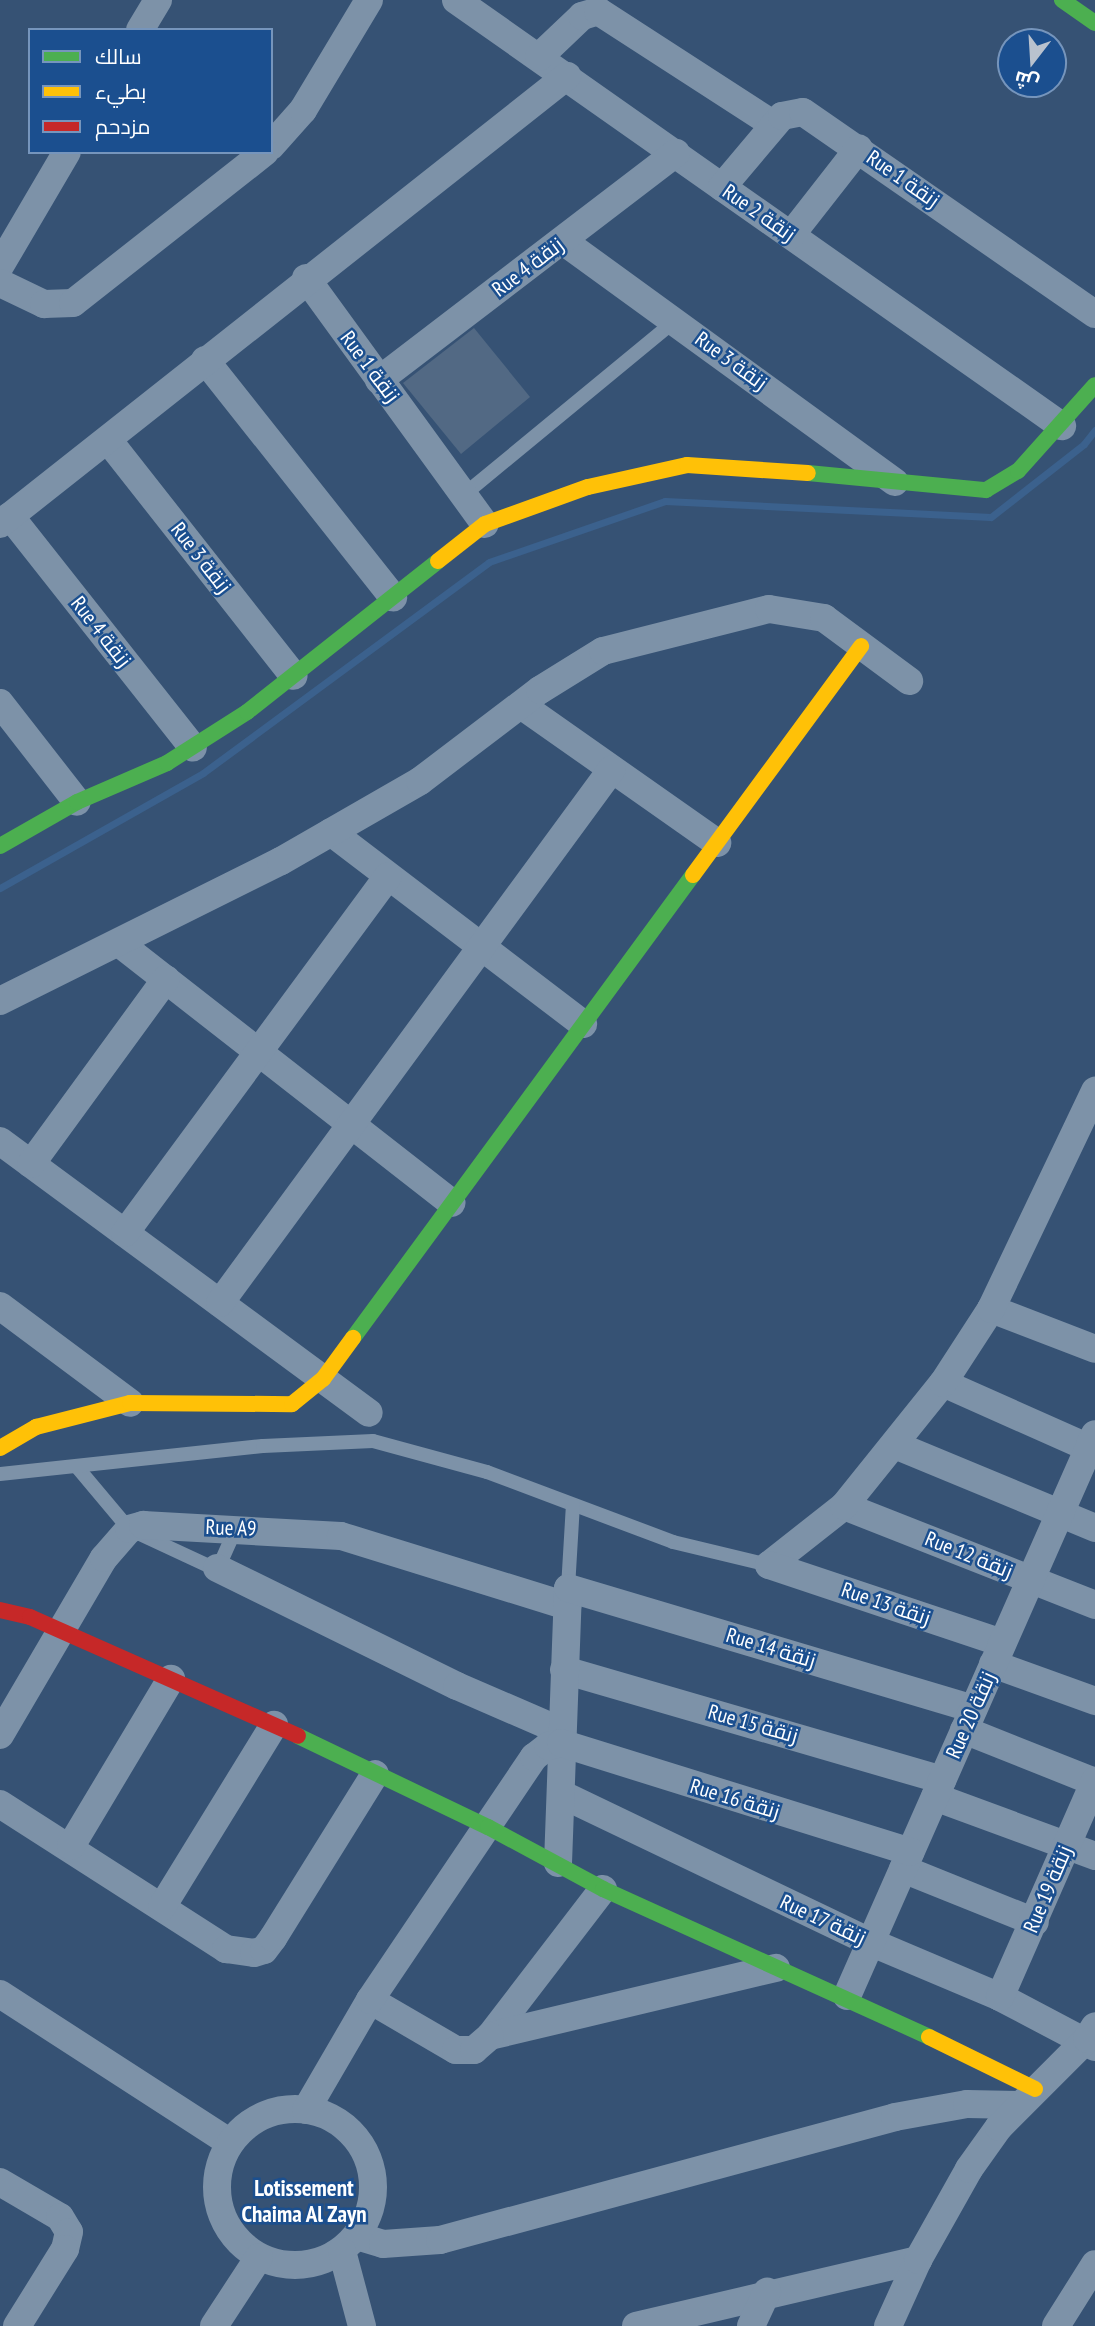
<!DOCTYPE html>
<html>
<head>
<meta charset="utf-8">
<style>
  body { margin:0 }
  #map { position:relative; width:1095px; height:2326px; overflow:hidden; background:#365274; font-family:"PT Sans Narrow",Cairo,sans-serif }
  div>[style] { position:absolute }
  .stream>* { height:7px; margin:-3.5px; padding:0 3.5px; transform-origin:3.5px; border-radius:3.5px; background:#3b618d }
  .building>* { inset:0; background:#526984 }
  .lane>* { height:14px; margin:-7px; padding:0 7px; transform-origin:7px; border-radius:7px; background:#7d92a8 }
  .street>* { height:28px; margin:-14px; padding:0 14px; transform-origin:14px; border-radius:14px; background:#7d92a8 }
  .street>.ring { margin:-14px; padding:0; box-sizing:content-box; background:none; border:28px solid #7d92a8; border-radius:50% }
  .fast>* { height:16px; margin:-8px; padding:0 8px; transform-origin:8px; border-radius:8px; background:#4caf50 }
  .slow>* { height:16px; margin:-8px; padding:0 8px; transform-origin:8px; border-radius:8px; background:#ffc107 }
  .jam>* { height:16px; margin:-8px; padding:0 8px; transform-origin:8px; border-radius:8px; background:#c62828 }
  span { translate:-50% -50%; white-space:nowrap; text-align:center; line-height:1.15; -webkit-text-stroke:5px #1b4f8f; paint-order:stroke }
  .street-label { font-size:21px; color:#fff }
  .neighbourhood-label { font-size:23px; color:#fff; font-weight:700 }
  .legend { position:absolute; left:28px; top:28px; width:245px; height:126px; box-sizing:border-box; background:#1b4f8f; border:2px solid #7695bc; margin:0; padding:9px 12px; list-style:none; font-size:21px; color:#fff }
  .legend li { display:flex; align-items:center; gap:14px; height:35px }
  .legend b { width:35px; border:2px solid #7695bc }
  .north { position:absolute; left:997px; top:28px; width:70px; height:70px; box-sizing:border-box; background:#1b4f8f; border:2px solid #7695bc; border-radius:50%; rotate:197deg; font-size:19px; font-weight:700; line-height:28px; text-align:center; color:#fff }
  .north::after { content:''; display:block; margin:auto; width:24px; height:32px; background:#b9c2ce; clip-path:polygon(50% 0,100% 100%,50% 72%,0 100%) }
</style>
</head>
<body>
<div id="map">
  <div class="stream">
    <i style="left:0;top:888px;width:233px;rotate:-29.5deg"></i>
    <i style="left:203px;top:773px;width:355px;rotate:-36.4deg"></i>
    <i style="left:489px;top:562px;width:186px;rotate:-19.1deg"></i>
    <i style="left:665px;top:501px;width:326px;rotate:2.8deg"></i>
    <i style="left:991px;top:517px;width:118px;rotate:-38.1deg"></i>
    <i style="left:1084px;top:444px;width:18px;rotate:-52deg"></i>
  </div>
  <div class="building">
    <i style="clip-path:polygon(474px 328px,530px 397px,461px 454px,403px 383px)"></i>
  </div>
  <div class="lane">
    <i style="left:466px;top:493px;width:271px;rotate:-39.5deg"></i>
    <i style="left:77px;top:1467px;width:81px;rotate:50deg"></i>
    <i style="left:129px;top:1529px;width:93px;rotate:24.9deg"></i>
    <i style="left:213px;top:1568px;width:8px;rotate:-30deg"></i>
    <i style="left:220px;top:1564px;width:39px;rotate:-66deg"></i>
    <i style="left:0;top:1474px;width:264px;rotate:-6.1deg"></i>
    <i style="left:263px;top:1446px;width:110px;rotate:-2.6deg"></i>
    <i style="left:373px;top:1441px;width:118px;rotate:15.2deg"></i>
    <i style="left:487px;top:1472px;width:199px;rotate:20.6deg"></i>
    <i style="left:673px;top:1542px;width:99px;rotate:13.5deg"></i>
    <i style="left:568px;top:1588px;width:83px;rotate:-86.6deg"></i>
  </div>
  <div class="street">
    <i style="left:456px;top:0;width:741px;rotate:35.11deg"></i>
    <i style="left:140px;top:30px;width:35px;rotate:-59deg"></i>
    <i style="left:539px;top:57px;width:59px;rotate:-43.6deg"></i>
    <i style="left:582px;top:16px;width:17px;rotate:-17deg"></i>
    <i style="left:598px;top:11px;width:208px;rotate:32.9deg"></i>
    <i style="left:271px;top:146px;width:48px;rotate:-48.4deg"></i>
    <i style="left:303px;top:110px;width:128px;rotate:-59deg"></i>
    <i style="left:722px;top:187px;width:93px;rotate:-49.8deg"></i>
    <i style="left:782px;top:116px;width:21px;rotate:-11deg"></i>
    <i style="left:803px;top:112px;width:355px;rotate:34.7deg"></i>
    <i style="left:791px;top:235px;width:110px;rotate:-52deg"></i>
    <i style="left:563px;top:241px;width:410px;rotate:36deg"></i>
    <i style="left:0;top:266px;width:132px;rotate:-59.6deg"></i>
    <i style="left:306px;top:278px;width:304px;rotate:54deg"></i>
    <i style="left:0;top:283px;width:49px;rotate:25.5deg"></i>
    <i style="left:44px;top:304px;width:29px;rotate:-2deg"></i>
    <i style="left:73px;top:303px;width:244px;rotate:-38.2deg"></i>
    <i style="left:205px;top:360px;width:303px;rotate:51.6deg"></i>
    <i style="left:379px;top:380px;width:374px;rotate:-37.4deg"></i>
    <i style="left:108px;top:440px;width:300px;rotate:51.8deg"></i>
    <i style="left:10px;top:516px;width:295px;rotate:51.7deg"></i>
    <i style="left:0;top:524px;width:723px;rotate:-38.31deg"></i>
    <i style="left:0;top:703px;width:125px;rotate:52.1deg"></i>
    <i style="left:521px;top:705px;width:240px;rotate:35.1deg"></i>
    <i style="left:331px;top:832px;width:317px;rotate:37.3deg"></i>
    <i style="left:119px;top:943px;width:422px;rotate:38deg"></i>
    <i style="left:0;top:1001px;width:314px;rotate:-26.5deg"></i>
    <i style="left:281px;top:861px;width:160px;rotate:-29.9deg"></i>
    <i style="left:420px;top:781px;width:151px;rotate:-37.2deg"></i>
    <i style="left:540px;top:690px;width:74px;rotate:-31.8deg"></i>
    <i style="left:603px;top:651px;width:171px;rotate:-14.2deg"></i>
    <i style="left:769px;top:609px;width:56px;rotate:9.3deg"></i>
    <i style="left:824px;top:618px;width:106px;rotate:36.5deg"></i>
    <i style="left:0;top:1141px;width:458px;rotate:36.4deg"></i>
    <i style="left:31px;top:1164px;width:229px;rotate:-53.9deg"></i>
    <i style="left:125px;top:1233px;width:443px;rotate:-53.6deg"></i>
    <i style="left:220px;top:1303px;width:662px;rotate:-53.72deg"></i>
    <i style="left:0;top:1306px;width:162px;rotate:36.7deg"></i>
    <i style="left:991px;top:1309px;width:111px;rotate:21deg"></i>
    <i style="left:943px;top:1383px;width:160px;rotate:24deg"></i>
    <i style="left:895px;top:1445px;width:217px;rotate:22.5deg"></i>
    <i style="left:844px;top:1506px;width:270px;rotate:21.5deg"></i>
    <i style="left:769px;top:1565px;width:95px;rotate:-38.2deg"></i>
    <i style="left:844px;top:1506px;width:158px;rotate:-51.2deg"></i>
    <i style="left:943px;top:1383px;width:88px;rotate:-57deg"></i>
    <i style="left:991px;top:1309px;width:242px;rotate:-64.5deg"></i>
    <i style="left:769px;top:1565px;width:246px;rotate:18.5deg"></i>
    <i style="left:217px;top:1568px;width:267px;rotate:26.2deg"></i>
    <i style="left:457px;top:1686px;width:113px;rotate:23.4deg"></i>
    <i style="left:993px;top:1664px;width:109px;rotate:19.9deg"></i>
    <i style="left:564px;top:1670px;width:394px;rotate:16.2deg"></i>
    <i style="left:964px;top:1730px;width:141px;rotate:21.7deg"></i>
    <i style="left:0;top:1735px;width:205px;rotate:-59.6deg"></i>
    <i style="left:104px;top:1558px;width:38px;rotate:-49deg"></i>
    <i style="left:129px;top:1529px;width:15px;rotate:-16deg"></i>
    <i style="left:143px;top:1525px;width:198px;rotate:3.2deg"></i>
    <i style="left:341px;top:1536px;width:237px;rotate:17.2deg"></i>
    <i style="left:561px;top:1794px;width:343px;rotate:25.6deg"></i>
    <i style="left:870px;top:1942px;width:141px;rotate:22.9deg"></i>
    <i style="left:1000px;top:1997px;width:107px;rotate:27.8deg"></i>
    <i style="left:935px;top:1797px;width:171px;rotate:20.2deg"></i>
    <i style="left:0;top:1804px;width:269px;rotate:32.7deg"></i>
    <i style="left:226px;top:1949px;width:28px;rotate:8deg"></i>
    <i style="left:254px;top:1953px;width:10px;rotate:-17deg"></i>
    <i style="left:264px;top:1950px;width:15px;rotate:-53deg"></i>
    <i style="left:273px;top:1938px;width:193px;rotate:-58.1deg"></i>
    <i style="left:71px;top:1846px;width:195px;rotate:-59.1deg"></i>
    <i style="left:558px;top:1863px;width:275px;rotate:-87.9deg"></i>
    <i style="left:568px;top:1588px;width:423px;rotate:16.6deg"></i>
    <i style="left:903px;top:1869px;width:142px;rotate:21.9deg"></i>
    <i style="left:603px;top:1889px;width:185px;rotate:127.5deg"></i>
    <i style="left:490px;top:2036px;width:294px;rotate:-13.4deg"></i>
    <i style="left:162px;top:1907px;width:214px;rotate:-58.4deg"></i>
    <i style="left:0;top:1994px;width:274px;rotate:32.9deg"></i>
    <i style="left:847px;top:1996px;width:614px;rotate:-66.19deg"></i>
    <i style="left:1000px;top:1997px;width:236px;rotate:-66.3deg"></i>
    <i style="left:370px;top:2000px;width:99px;rotate:30.2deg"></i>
    <i style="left:456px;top:2050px;width:18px"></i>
    <i style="left:474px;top:2050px;width:21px;rotate:-41deg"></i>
    <i class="ring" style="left:217px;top:2109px;width:128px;height:128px"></i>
    <i style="left:306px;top:2110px;width:127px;rotate:-59.8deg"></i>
    <i style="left:370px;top:2000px;width:293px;rotate:-56deg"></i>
    <i style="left:534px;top:1757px;width:18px;rotate:-38deg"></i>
    <i style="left:548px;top:1746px;width:13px;rotate:-13deg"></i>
    <i style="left:561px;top:1743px;width:366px;rotate:17.3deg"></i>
    <i style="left:0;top:2182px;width:69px;rotate:30.3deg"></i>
    <i style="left:60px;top:2217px;width:17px;rotate:59deg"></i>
    <i style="left:69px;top:2232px;width:17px;rotate:103deg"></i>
    <i style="left:65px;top:2249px;width:91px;rotate:121.9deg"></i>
    <i style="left:357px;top:2236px;width:27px;rotate:17deg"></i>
    <i style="left:383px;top:2244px;width:57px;rotate:-4deg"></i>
    <i style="left:440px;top:2240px;width:471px;rotate:-15.1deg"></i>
    <i style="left:895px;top:2117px;width:73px;rotate:-10.2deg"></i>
    <i style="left:967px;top:2104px;width:53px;rotate:1.1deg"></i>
    <i style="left:342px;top:2251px;width:78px;rotate:75.1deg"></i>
    <i style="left:214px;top:2326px;width:82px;rotate:-56.9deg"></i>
    <i style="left:636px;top:2326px;width:290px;rotate:-13.2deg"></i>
    <i style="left:751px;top:2326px;width:38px;rotate:-65deg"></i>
    <i style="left:888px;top:2326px;width:72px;rotate:-65.6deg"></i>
    <i style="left:918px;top:2260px;width:104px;rotate:-60.7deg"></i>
    <i style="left:969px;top:2169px;width:52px;rotate:-54.5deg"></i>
    <i style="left:999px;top:2127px;width:124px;rotate:-45deg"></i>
    <i style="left:1087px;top:2039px;width:15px;rotate:-58deg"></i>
    <i style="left:1056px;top:2326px;width:73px;rotate:-57.8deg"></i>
  </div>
  <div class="fast">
    <i style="left:1062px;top:0;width:40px;rotate:34.9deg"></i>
    <i style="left:808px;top:473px;width:179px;rotate:5.5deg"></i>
    <i style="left:986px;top:490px;width:37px;rotate:-31deg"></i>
    <i style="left:1018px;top:471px;width:115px;rotate:-48.2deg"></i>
    <i style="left:0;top:846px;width:89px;rotate:-29.7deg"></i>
    <i style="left:77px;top:802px;width:98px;rotate:-23.4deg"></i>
    <i style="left:167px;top:763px;width:95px;rotate:-32.5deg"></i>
    <i style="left:247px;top:712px;width:243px;rotate:-38.3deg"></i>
    <i style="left:353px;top:1338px;width:574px;rotate:-53.71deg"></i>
    <i style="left:298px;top:1736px;width:211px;rotate:25.6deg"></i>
    <i style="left:488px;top:1827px;width:131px;rotate:28.3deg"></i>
    <i style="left:603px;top:1889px;width:358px;rotate:24.4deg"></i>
  </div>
  <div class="slow">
    <i style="left:438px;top:561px;width:60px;rotate:-38.2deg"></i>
    <i style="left:485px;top:524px;width:109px;rotate:-19.8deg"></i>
    <i style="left:588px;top:487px;width:101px;rotate:-12.5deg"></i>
    <i style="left:687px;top:465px;width:121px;rotate:3.8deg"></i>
    <i style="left:693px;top:875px;width:284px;rotate:-53.7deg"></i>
    <i style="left:0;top:1448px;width:42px;rotate:-30.3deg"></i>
    <i style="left:36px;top:1427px;width:97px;rotate:-14.3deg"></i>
    <i style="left:130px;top:1403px;width:162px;rotate:0.4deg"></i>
    <i style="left:292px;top:1404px;width:40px;rotate:-39deg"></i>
    <i style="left:323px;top:1379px;width:51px;rotate:-53.8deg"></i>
    <i style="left:929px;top:2037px;width:118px;rotate:26.1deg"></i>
  </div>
  <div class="jam">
    <i style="left:0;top:1610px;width:31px;rotate:13deg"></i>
    <i style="left:30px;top:1617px;width:293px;rotate:23.9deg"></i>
  </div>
  <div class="street-label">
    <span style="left:903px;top:179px;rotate:35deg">Rue 1 زنقة</span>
    <span style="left:759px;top:213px;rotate:35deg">Rue 2 زنقة</span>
    <span style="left:528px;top:267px;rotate:-37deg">Rue 4 زنقة</span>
    <span style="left:731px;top:361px;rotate:36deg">Rue 3 زنقة</span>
    <span style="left:370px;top:367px;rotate:53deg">Rue 1 زنقة</span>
    <span style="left:201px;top:558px;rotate:52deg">Rue 3 زنقة</span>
    <span style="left:101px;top:632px;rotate:52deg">Rue 4 زنقة</span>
    <span style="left:231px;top:1528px;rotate:2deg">Rue A9</span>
    <span style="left:969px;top:1555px;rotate:22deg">Rue 12 زنقة</span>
    <span style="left:886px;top:1604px;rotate:19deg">Rue 13 زنقة</span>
    <span style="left:771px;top:1648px;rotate:17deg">Rue 14 زنقة</span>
    <span style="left:971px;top:1715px;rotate:-66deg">Rue 20 زنقة</span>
    <span style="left:753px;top:1724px;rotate:16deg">Rue 15 زنقة</span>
    <span style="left:735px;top:1799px;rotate:17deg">Rue 16 زنقة</span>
    <span style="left:1048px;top:1889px;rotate:-67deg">Rue 19 زنقة</span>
    <span style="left:823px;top:1920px;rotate:25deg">Rue 17 زنقة</span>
  </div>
  <div class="neighbourhood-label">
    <span style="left:304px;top:2201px">Lotissement<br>Chaima Al Zayn</span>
  </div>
  <ul class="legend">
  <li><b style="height:9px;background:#4caf50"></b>سالك</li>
  <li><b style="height:9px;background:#ffc107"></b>بطيء</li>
  <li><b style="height:9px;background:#c62828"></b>مزدحم</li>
  </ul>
  <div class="north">ش</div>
</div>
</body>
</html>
